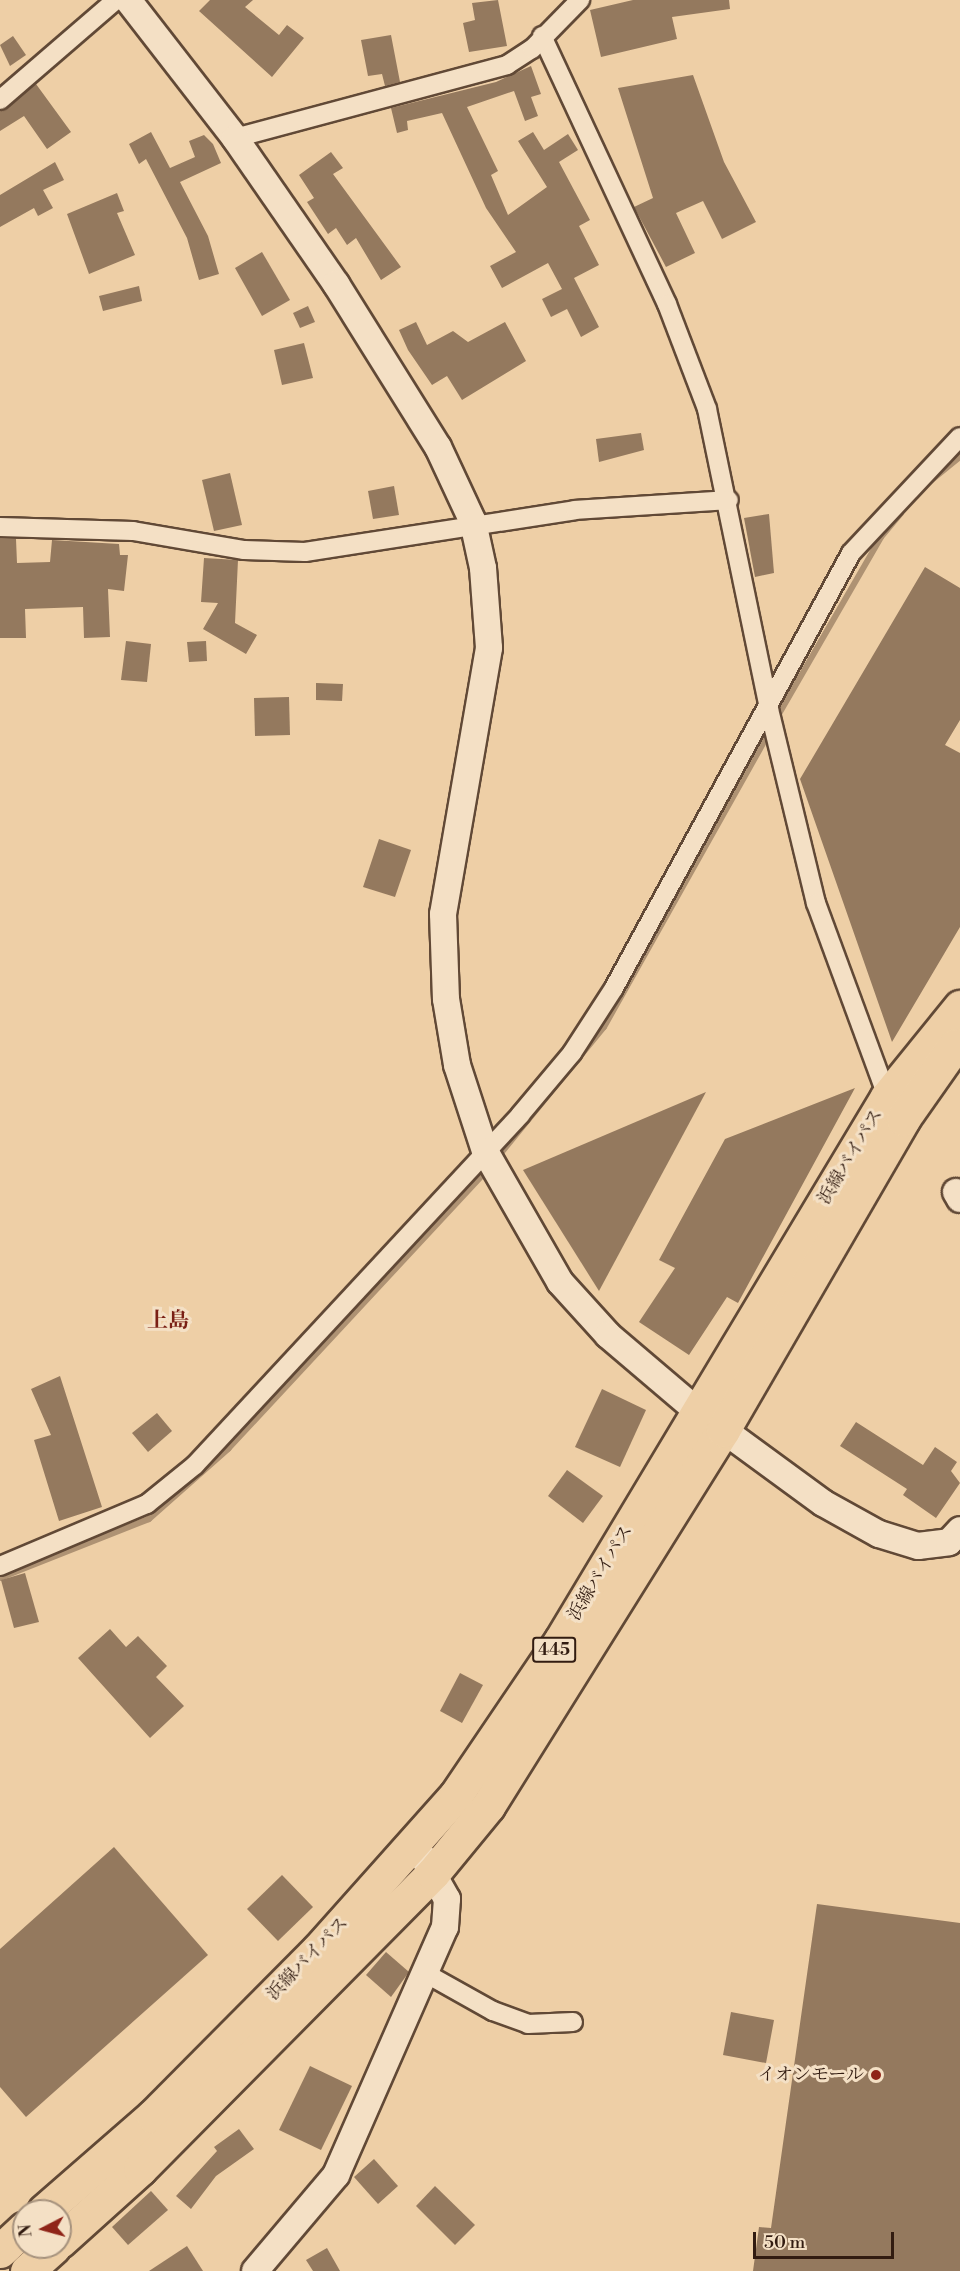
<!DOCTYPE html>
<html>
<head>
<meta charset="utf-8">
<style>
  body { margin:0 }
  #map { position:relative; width:960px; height:2271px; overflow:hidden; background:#eecfa6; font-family:"Libre Bodoni","Noto Serif JP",serif }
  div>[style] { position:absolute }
  .stream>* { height:6px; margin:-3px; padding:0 3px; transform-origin:3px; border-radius:3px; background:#ae9273 }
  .building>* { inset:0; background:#94795e }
  .roads { filter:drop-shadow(2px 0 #614936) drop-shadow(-2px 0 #614936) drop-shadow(0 2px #614936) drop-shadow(0 -2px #614936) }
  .street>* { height:18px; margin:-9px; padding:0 9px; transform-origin:9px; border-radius:9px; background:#f4e0c5 }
  .secondary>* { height:26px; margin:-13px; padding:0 13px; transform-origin:13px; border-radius:13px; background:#f4e0c5 }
  .highway>* { height:33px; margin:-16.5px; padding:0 16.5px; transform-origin:16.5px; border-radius:16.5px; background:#eecfa6 }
  .dots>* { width:16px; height:16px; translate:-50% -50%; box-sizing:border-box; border:3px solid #f4e0c5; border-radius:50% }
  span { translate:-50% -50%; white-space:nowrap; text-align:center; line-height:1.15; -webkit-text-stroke:6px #f4e0c5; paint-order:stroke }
  .shield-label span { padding:2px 4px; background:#f4e0c5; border:2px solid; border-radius:4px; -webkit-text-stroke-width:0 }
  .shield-label { font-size:16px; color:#321c11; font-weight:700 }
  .street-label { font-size:18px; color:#321c11 }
  .poi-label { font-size:18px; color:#321c11 }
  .right { translate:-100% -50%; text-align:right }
  .quarter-label { font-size:21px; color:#7a1f14; font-weight:700 }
  .north { position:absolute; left:12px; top:2199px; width:60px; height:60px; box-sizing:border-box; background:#f4e0c5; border:2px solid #a6927d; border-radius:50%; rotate:264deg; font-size:16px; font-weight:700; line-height:24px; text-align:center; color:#321c11 }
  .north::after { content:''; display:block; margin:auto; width:21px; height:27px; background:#8f2418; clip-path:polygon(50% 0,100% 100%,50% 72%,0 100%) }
  .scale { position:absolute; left:753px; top:2232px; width:141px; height:27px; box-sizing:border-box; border:3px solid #321c11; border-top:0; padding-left:8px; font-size:18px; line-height:21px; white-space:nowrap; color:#321c11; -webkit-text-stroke:4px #f4e0c5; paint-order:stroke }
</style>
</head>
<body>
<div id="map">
  <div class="stream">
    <i style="left:928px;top:483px;width:41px;rotate:-39.1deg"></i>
    <i style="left:776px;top:719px;width:210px;rotate:-60deg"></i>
    <i style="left:881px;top:537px;width:31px;rotate:-50deg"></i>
    <i style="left:497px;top:1158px;width:169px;rotate:-50.8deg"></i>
    <i style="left:604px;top:1027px;width:339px;rotate:-60.7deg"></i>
    <i style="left:0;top:1578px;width:160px;rotate:-21.6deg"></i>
    <i style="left:149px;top:1519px;width:106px;rotate:-41.5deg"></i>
    <i style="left:228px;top:1449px;width:384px;rotate:-47.1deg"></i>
  </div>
  <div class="building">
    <i style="clip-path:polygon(210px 0,253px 0,245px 7px,279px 35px,287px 25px,304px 38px,272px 77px,199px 11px)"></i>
    <i style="clip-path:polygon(498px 0,507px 46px,469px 52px,463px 23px,475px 20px,472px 3px)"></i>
    <i style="clip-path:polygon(633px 0,729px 0,730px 9px,672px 17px,677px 39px,601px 57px,590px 10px)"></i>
    <i style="clip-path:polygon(391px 35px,400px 82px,385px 86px,382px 74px,368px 76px,361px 40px)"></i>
    <i style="clip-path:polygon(13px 36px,26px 55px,10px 66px,0 45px)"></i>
    <i style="clip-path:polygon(531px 66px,541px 94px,531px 97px,538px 116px,525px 121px,514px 91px,467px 107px,498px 171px,491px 175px,508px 215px,547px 187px,518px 141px,533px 132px,544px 150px,568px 134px,578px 150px,559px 162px,590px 220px,579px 226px,599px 265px,574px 278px,599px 327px,581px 337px,567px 309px,551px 317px,542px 299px,562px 289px,548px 263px,502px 288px,490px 266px,516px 252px,486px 208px,442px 113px,407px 121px,408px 130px,397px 133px,391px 108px,496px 82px)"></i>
    <i style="clip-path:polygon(693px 75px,724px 162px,756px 222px,722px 239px,703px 201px,676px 213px,695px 253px,666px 267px,634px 207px,653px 198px,618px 88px)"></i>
    <i style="clip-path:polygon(36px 84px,71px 132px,47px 149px,24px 116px,0 131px,0 111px)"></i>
    <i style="clip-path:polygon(151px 132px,170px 168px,195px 157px,189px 141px,204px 135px,213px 144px,221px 163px,180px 182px,208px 236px,219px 274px,199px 280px,187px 238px,146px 159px,139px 164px,129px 144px)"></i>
    <i style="clip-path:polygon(331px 152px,343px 168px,333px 174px,401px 267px,381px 280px,356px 238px,347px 245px,336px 228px,328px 234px,307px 202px,314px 198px,299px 175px)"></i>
    <i style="clip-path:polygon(55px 162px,64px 180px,43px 190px,53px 208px,38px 216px,34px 208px,0 227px,0 195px)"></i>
    <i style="clip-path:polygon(117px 193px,124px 211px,117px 213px,135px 255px,89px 274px,67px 214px)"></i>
    <i style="clip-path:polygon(262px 252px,290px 300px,262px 316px,235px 268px)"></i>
    <i style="clip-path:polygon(139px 286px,142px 301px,103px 311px,99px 296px)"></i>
    <i style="clip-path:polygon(308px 306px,315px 322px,300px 328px,293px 313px)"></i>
    <i style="clip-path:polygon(416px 322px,427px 345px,453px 331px,468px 342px,505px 322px,526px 361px,462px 400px,447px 376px,432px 385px,408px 350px,399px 330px)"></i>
    <i style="clip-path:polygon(304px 343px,313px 378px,282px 385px,274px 350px)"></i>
    <i style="clip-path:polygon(641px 433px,644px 450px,599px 462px,596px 439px)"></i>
    <i style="clip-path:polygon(230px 473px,242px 525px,214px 531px,202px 480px)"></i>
    <i style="clip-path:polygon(394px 486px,399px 515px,373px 519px,368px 491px)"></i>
    <i style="clip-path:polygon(769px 514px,774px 573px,755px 577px,744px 518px)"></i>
    <i style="clip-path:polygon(0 538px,16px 539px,17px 563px,50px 562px,52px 540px,119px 544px,120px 555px,128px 555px,124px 591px,108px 589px,110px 637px,84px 638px,83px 607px,25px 609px,26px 638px,0 638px)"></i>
    <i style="clip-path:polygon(204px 558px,238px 560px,235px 623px,257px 635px,246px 654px,203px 629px,218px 603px,201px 602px)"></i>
    <i style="clip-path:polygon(925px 567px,960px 588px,960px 720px,945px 745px,960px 753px,960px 927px,892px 1042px,800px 779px)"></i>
    <i style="clip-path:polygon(126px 641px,151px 644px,147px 682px,121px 680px)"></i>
    <i style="clip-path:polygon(206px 641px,207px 661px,189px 662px,187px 642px)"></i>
    <i style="clip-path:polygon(316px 683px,343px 684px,342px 701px,316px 700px)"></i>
    <i style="clip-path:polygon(289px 697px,290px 735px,255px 736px,254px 698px)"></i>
    <i style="clip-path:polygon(379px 839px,411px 850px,395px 897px,363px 887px)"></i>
    <i style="clip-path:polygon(855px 1088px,738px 1303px,727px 1297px,689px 1355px,639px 1322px,675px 1268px,659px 1260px,725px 1139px)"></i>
    <i style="clip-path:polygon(706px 1092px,599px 1291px,523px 1170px)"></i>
    <i style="clip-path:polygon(60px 1376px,102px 1507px,59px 1521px,34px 1440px,51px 1435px,31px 1389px)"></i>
    <i style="clip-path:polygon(602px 1389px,646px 1410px,620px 1467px,575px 1447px)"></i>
    <i style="clip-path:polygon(157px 1413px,172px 1431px,148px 1452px,132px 1433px)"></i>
    <i style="clip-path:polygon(856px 1422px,923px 1465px,935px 1447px,957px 1462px,951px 1471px,960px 1483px,936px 1518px,903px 1495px,907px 1489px,840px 1446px)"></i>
    <i style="clip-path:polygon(567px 1470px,603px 1496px,583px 1523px,548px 1496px)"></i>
    <i style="clip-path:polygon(25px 1573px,39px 1622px,14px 1628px,1px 1580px)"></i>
    <i style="clip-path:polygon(110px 1629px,126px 1647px,138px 1636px,167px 1666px,156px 1677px,184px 1706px,150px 1738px,78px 1658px)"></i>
    <i style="clip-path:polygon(460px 1673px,483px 1685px,462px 1723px,440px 1711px)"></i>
    <i style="clip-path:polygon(114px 1847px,208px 1955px,26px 2117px,0 2087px,0 1949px)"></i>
    <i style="clip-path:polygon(282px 1875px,313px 1907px,278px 1941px,247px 1909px)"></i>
    <i style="clip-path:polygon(817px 1904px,960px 1923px,960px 2271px,753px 2271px,759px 2227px,771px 2228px)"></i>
    <i style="clip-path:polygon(386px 1952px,409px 1972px,391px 1997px,366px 1975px)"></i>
    <i style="clip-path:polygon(731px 2012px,774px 2020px,766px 2063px,723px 2055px)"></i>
    <i style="clip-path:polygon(310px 2066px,352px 2086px,321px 2150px,279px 2130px)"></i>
    <i style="clip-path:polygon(239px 2129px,254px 2149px,216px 2176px,191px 2209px,176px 2196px,217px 2151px,214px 2147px)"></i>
    <i style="clip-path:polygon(374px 2159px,398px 2186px,378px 2204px,354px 2177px)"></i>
    <i style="clip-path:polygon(435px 2186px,475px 2225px,455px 2245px,416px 2206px)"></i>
    <i style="clip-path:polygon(151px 2191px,168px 2210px,128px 2245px,112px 2227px)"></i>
    <i style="clip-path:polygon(187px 2246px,203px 2271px,149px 2271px)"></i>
    <i style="clip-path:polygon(327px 2248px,340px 2271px,313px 2271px,306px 2260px)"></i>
  </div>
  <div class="roads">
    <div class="street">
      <i style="left:542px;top:36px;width:296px;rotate:65deg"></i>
      <i style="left:667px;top:304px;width:112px;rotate:69.1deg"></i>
      <i style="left:707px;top:409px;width:306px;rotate:78.3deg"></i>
      <i style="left:769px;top:709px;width:200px;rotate:76.4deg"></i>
      <i style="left:816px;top:903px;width:211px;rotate:69.8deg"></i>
      <i style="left:0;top:100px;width:153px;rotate:-40.8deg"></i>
      <i style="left:235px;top:138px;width:282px;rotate:-15deg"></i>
      <i style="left:507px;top:65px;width:30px;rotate:-33deg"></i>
      <i style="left:532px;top:49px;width:69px;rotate:-45.6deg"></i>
      <i style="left:0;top:527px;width:133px;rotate:1.7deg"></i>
      <i style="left:133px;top:531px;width:113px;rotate:9.7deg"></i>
      <i style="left:244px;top:550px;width:61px;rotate:1.9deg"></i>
      <i style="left:305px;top:552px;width:273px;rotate:-8.8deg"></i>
      <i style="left:575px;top:510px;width:154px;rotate:-3.7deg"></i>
      <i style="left:0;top:1566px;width:160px;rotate:-22.9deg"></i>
      <i style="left:147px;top:1504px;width:62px;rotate:-39.1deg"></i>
      <i style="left:195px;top:1465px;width:478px;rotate:-47.1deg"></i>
      <i style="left:520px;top:1115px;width:81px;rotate:-50deg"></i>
      <i style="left:572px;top:1053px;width:77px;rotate:-57.1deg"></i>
      <i style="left:614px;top:988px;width:495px;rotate:-61.4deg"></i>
      <i style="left:851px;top:553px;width:159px;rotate:-46.8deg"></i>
      <i style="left:425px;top:1973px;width:78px;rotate:29.2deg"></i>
      <i style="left:493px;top:2011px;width:37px;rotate:20deg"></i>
      <i style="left:528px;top:2024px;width:45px;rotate:-2.5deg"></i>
    </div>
    <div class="secondary">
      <i style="left:128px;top:0;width:175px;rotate:52.2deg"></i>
      <i style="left:235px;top:138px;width:178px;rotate:55.3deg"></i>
      <i style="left:336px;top:284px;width:192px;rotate:58deg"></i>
      <i style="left:438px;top:447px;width:83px;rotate:65deg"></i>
      <i style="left:473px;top:522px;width:47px;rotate:77.7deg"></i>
      <i style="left:483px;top:568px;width:80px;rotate:85.7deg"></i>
      <i style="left:489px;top:648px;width:270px;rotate:99.8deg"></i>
      <i style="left:443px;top:914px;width:85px;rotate:88deg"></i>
      <i style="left:446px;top:999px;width:67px;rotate:80.5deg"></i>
      <i style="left:457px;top:1065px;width:90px;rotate:72deg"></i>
      <i style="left:485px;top:1151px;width:151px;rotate:60.2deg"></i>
      <i style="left:560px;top:1282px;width:72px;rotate:47.8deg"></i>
      <i style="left:608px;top:1335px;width:116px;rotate:40.4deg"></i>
      <i style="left:696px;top:1410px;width:157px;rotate:36.2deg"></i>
      <i style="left:823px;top:1503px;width:64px;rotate:29deg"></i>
      <i style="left:879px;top:1534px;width:41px;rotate:17.1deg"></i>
      <i style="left:918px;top:1546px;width:31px;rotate:-7deg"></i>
      <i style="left:949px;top:1542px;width:16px;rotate:-47deg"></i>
      <i style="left:956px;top:1192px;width:8px;rotate:60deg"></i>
      <i style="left:255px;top:2271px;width:126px;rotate:-49.8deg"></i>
      <i style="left:336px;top:2175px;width:271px;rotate:-66.3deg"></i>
      <i style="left:445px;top:1927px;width:28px;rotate:-86deg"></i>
      <i style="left:447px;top:1899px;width:48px;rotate:-119.7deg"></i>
    </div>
    <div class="highway">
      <i style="left:44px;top:2211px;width:145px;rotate:-41.1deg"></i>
      <i style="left:153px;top:2116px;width:233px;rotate:-45.2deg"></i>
      <i style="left:317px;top:1951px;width:209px;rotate:-48.3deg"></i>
      <i style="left:456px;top:1795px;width:187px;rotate:-55.9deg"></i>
      <i style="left:561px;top:1640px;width:633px;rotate:-59.02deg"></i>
      <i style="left:887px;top:1097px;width:116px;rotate:-51deg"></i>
      <i style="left:60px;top:2241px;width:108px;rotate:-42deg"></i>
      <i style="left:140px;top:2169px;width:416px;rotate:-45.3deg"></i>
      <i style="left:433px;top:1873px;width:87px;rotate:-50.6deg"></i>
      <i style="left:488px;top:1806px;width:443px;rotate:-58deg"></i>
      <i style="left:723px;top:1430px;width:359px;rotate:-59.9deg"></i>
      <i style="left:903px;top:1119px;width:90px;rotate:-54.9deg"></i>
      <i style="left:0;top:2251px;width:33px;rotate:-43deg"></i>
      <i style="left:27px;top:2271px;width:36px;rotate:-42deg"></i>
    </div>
  </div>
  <div class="dots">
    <i style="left:876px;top:2075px;background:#8f2418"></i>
  </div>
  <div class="shield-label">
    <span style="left:554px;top:1650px">445</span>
  </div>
  <div class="street-label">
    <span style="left:851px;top:1157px;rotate:-59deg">浜線バイパス</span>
    <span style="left:601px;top:1573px;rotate:-59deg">浜線バイパス</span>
    <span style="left:308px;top:1959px;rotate:-46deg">浜線バイパス</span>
  </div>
  <div class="poi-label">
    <span class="right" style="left:864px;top:2075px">イオンモール</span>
  </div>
  <div class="quarter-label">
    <span style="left:168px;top:1321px">上島</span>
  </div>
  <div class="north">N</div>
  <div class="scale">50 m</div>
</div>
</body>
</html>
